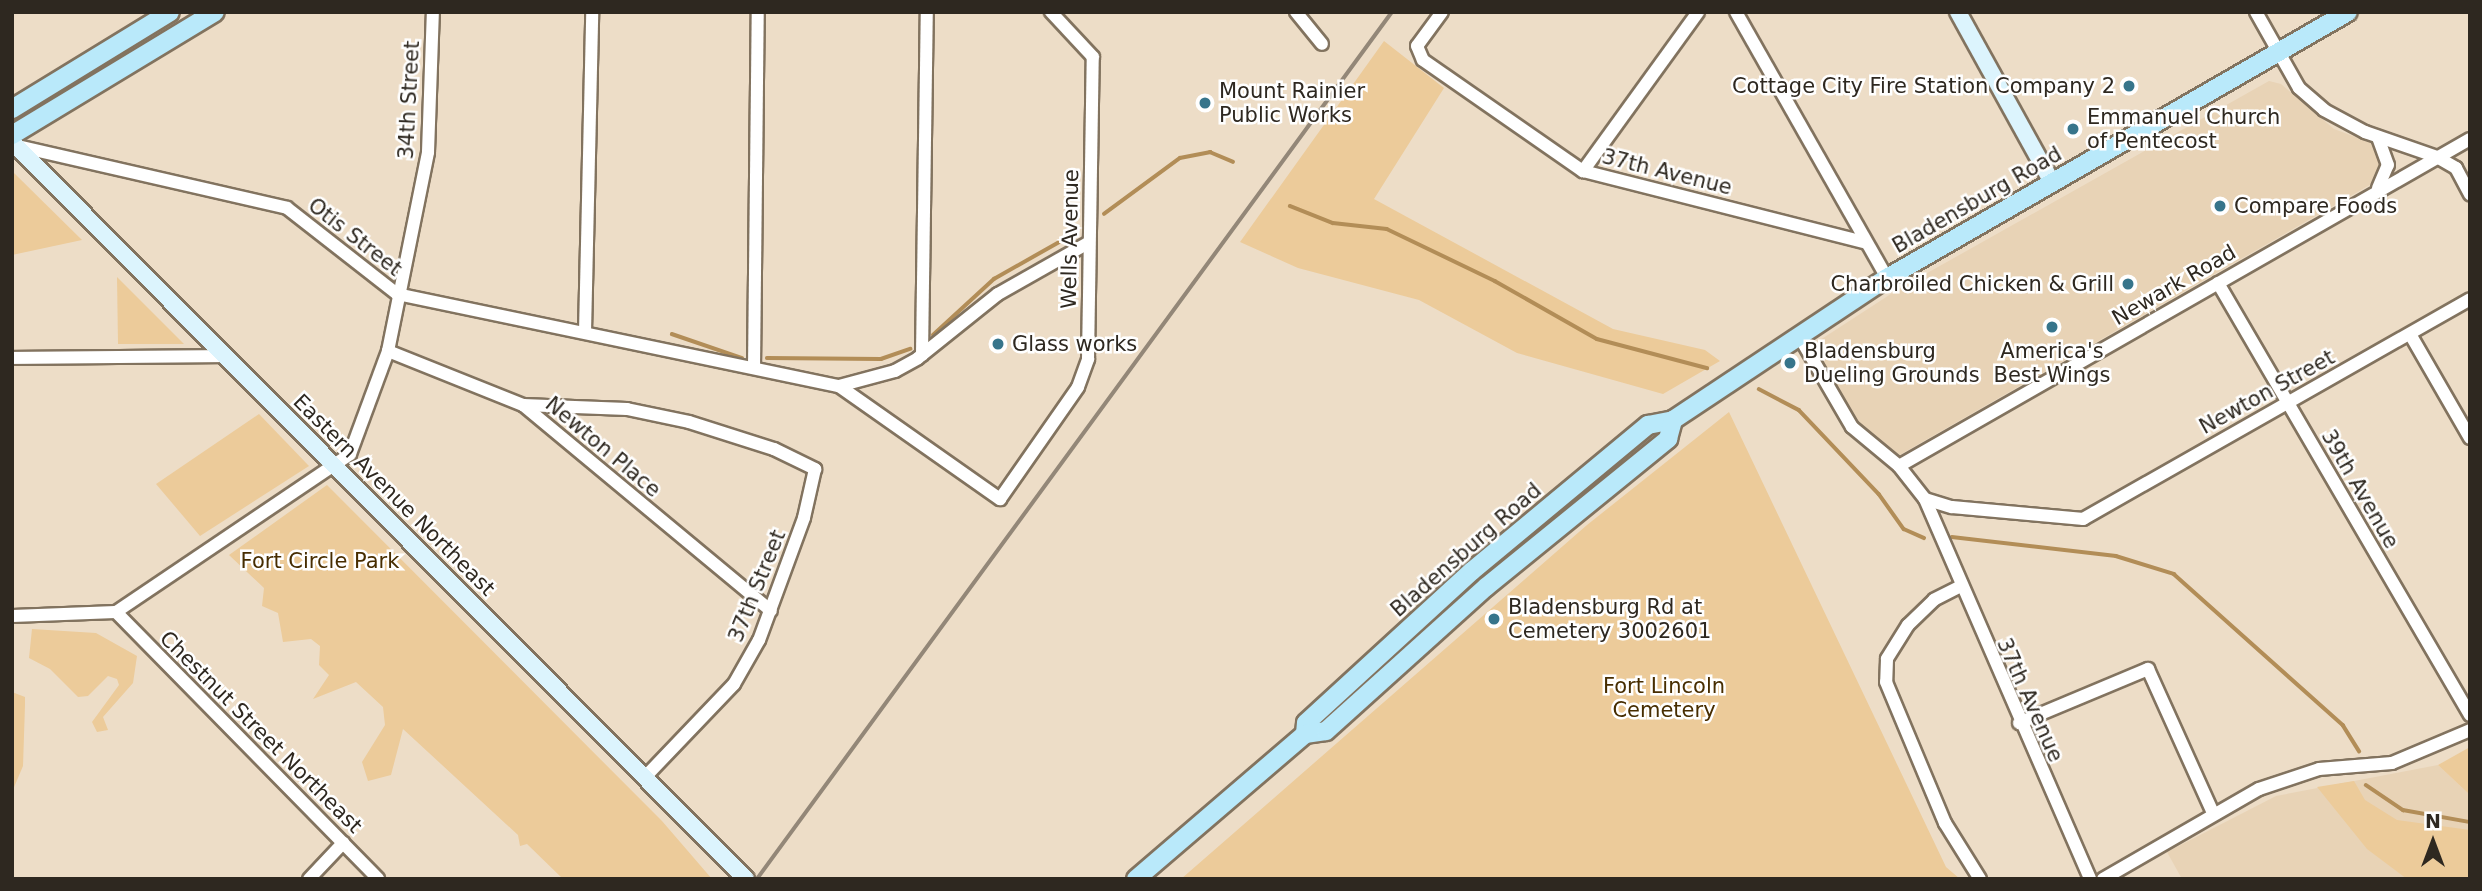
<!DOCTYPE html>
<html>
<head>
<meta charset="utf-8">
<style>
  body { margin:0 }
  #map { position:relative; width:2482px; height:891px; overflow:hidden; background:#edddc7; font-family:"DejaVu Sans",sans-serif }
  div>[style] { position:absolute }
  .built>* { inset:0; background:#e8d3b6 }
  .green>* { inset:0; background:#eccb9a }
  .stream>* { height:3.5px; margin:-1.75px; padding:0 1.75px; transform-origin:1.75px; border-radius:1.75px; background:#b28d57 }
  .roads { filter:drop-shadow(2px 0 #82735f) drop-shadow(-2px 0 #82735f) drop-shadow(0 2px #82735f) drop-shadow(0 -2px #82735f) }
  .street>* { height:12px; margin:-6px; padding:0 6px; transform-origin:6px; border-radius:6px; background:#fff }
  .secondary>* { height:16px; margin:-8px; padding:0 8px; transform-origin:8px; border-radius:8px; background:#dcf4fd }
  .primary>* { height:18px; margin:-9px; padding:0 9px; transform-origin:9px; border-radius:9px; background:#b9e9fa }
  .rail>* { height:3.5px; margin:-1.75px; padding:0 1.75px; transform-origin:1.75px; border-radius:1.75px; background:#938778 }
  .dots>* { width:19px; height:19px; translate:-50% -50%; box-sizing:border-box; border:4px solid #fff; border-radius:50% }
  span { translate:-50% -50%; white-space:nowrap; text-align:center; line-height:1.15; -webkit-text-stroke:5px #fff; paint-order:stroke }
  .poi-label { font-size:21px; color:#2e2820 }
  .right { translate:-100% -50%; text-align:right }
  .left { translate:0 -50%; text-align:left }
  .street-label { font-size:21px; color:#2e2820 }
  .park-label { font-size:21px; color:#472d00 }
  .frame { position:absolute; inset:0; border:14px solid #2e2820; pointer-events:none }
  .north { position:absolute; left:2398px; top:807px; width:70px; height:70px; -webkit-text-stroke:5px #fff; paint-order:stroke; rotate:0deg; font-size:19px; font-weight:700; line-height:28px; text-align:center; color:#2e2820 }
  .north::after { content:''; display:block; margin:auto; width:24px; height:32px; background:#2e2820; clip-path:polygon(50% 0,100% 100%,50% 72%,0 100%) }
</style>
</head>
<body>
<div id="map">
  <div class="built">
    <i style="clip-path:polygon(2269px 81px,2281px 84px,2334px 129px,2377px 145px,2385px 156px,2375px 182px,1896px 457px,1860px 425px,1816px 351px,1817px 342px,1897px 290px)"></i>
    <i style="clip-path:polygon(2438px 765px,2470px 795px,2470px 879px,2182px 879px,2167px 852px,2276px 796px)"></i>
  </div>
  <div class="green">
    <i style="clip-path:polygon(1384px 41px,1444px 88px,1374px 199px,1613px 329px,1705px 350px,1720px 361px,1663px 394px,1517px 353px,1419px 300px,1298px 268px,1240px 242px)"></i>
    <i style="clip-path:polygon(12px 171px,82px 240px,12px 255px)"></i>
    <i style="clip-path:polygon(117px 277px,184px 344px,118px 344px)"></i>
    <i style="clip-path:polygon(1729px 412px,1946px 867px,1960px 879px,1181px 879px,1587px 525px)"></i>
    <i style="clip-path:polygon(259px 414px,309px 466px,200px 536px,156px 484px)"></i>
    <i style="clip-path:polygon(327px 485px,662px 821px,712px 879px,563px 879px,527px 844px,520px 846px,518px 835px,403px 729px,391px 775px,368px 781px,362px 762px,385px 725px,383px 707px,356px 682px,313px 699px,329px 675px,319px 665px,320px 646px,311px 639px,283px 642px,278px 613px,262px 606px,264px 588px,229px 555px)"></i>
    <i style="clip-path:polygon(32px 629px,96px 633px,137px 656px,133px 683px,103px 717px,108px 730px,97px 732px,92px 722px,119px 685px,117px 679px,108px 676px,88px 696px,78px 697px,50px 669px,29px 658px)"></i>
    <i style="clip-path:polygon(12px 692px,25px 697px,25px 705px,23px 766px,12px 792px)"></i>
    <i style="clip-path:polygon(2470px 747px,2470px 795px,2438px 765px)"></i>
    <i style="clip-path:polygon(2354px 781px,2365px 800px,2397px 820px,2470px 830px,2470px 879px,2407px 879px,2367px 849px,2317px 787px)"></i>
  </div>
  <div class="stream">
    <i style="left:1290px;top:206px;width:46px;rotate:21.6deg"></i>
    <i style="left:1333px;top:223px;width:54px;rotate:6.3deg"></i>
    <i style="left:1387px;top:229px;width:120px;rotate:25.7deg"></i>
    <i style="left:1495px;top:281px;width:117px;rotate:29.6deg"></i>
    <i style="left:1597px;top:339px;width:114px;rotate:14.8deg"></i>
    <i style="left:1104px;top:214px;width:94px;rotate:-36.4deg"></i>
    <i style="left:1180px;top:158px;width:31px;rotate:-11deg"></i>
    <i style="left:1210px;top:152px;width:25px;rotate:23deg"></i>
    <i style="left:672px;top:334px;width:74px;rotate:18.9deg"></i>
    <i style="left:933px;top:335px;width:83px;rotate:-42.6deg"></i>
    <i style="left:994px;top:279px;width:95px;rotate:-29.5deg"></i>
    <i style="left:767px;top:358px;width:114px;rotate:0.5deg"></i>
    <i style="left:881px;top:359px;width:31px;rotate:-19deg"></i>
    <i style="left:1759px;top:389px;width:45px;rotate:27.7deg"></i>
    <i style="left:1799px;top:410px;width:116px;rotate:46.4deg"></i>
    <i style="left:1879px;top:494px;width:43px;rotate:54.5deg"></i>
    <i style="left:1904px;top:529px;width:22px;rotate:24deg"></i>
    <i style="left:1952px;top:537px;width:165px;rotate:6.6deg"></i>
    <i style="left:2116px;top:556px;width:61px;rotate:17.2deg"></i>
    <i style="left:2174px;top:574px;width:227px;rotate:41.8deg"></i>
    <i style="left:2343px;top:725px;width:31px;rotate:58deg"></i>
    <i style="left:2366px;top:785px;width:45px;rotate:34deg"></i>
    <i style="left:2403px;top:810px;width:68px;rotate:10.2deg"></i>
  </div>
  <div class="roads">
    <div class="street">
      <i style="left:1296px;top:12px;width:41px;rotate:50.9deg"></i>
      <i style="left:1442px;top:12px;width:42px;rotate:126.3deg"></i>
      <i style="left:1417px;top:46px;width:15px;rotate:67deg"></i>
      <i style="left:1423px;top:60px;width:195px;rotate:34.8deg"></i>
      <i style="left:1583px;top:171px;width:290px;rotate:14.2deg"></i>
      <i style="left:1736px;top:12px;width:306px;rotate:60.4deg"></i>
      <i style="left:2256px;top:12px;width:87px;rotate:60.5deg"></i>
      <i style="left:2299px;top:88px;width:33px;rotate:41deg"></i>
      <i style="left:2324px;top:110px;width:47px;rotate:28.2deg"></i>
      <i style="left:2365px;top:132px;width:76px;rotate:19.1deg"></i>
      <i style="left:2437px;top:157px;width:22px;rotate:30deg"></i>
      <i style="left:2456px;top:168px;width:30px;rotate:62deg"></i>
      <i style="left:17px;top:146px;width:277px;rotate:12.9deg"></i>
      <i style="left:287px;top:208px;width:140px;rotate:38deg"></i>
      <i style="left:397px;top:294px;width:451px;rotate:11.8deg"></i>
      <i style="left:839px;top:386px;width:197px;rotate:35.1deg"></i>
      <i style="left:1000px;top:499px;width:136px;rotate:-55.1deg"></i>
      <i style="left:1078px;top:387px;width:30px;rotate:-70deg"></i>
      <i style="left:1088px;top:359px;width:302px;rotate:-89.1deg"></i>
      <i style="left:1093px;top:57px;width:62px;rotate:-133deg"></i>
      <i style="left:1583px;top:171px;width:196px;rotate:-54.1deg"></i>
      <i style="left:2378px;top:188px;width:25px;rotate:-67deg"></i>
      <i style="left:2388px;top:165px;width:30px;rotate:-110deg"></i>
      <i style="left:2218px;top:283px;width:500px;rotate:59.74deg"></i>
      <i style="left:585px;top:332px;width:320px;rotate:-88.7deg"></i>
      <i style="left:2410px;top:334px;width:120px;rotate:60deg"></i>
      <i style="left:1799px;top:336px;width:105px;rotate:59.8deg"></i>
      <i style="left:1852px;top:427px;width:61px;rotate:39.7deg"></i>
      <i style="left:1899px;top:466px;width:42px;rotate:51.8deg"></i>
      <i style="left:1925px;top:499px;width:414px;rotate:66.5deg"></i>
      <i style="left:388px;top:351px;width:145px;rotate:21.8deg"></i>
      <i style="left:523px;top:405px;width:322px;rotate:39.7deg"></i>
      <i style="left:922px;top:355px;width:343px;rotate:-89.2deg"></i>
      <i style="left:12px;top:358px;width:213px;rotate:-0.5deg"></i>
      <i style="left:754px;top:368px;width:356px;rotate:-89.4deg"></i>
      <i style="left:839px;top:386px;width:58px;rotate:-15deg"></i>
      <i style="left:895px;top:371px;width:26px;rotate:-29deg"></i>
      <i style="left:918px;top:358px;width:102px;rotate:-38.7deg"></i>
      <i style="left:998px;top:294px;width:103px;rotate:-29.5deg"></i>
      <i style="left:523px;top:405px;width:104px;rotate:2.2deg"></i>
      <i style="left:627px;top:409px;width:63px;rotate:11.8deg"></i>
      <i style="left:689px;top:422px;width:89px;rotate:17.6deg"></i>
      <i style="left:774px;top:449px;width:46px;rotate:26deg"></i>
      <i style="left:815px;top:469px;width:50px;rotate:102.7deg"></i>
      <i style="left:804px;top:518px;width:130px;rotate:110.2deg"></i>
      <i style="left:759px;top:640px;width:51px;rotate:119.6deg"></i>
      <i style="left:734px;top:684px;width:129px;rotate:133.7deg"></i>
      <i style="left:1899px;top:466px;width:658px;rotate:-29.8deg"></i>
      <i style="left:1925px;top:499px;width:28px;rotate:17deg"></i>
      <i style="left:1952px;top:507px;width:132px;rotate:5.2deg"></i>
      <i style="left:2083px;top:519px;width:445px;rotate:-29.6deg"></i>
      <i style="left:1959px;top:587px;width:28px;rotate:153deg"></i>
      <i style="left:1934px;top:600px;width:36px;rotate:136deg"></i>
      <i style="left:1908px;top:625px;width:40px;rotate:122deg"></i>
      <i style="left:1887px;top:659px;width:23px;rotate:92deg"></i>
      <i style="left:1886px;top:682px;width:153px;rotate:67.3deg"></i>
      <i style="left:1945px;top:823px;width:66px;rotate:58deg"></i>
      <i style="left:116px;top:612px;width:374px;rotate:45.5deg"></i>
      <i style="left:12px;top:616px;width:104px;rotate:-2.2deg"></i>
      <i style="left:116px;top:612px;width:282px;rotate:-34deg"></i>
      <i style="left:350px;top:454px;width:110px;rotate:-69.7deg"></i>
      <i style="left:388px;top:351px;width:203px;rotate:-78.6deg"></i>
      <i style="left:428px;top:152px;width:140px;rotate:-88deg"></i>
      <i style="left:2019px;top:723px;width:140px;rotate:-22.7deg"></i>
      <i style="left:2148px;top:669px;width:158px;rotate:65.7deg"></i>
      <i style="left:309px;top:879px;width:50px;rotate:-46.6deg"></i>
      <i style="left:2103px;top:879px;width:180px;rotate:-30deg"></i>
      <i style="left:2259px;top:789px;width:63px;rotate:-18.4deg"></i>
      <i style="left:2319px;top:769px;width:73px;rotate:-4.7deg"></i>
      <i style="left:2392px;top:763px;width:85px;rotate:-22.9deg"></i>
    </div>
    <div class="secondary">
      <i style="left:1958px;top:12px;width:194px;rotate:61.1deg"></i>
      <i style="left:12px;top:142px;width:1040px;rotate:45.12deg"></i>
    </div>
    <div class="primary">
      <i style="left:12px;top:109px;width:185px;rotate:-31.5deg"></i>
      <i style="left:12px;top:135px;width:237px;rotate:-31.2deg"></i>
      <i style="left:1305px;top:734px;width:11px;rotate:-85deg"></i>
      <i style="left:1306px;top:723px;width:225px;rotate:-42.5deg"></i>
      <i style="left:1472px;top:571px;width:229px;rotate:-39.7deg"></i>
      <i style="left:1648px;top:425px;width:25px;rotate:-11deg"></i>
      <i style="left:1673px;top:420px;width:257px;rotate:-33.6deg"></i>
      <i style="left:1887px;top:278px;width:532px;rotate:-29.99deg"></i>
      <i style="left:1136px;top:879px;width:223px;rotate:-40.6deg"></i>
      <i style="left:1305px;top:734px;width:21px;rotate:-8deg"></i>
      <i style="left:1326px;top:731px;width:215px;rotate:-42deg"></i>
      <i style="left:1486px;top:587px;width:235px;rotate:-39.1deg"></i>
      <i style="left:1668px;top:439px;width:20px;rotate:-75deg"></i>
    </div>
  </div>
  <div class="rail">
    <i style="left:757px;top:879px;width:1075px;rotate:-53.78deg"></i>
  </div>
  <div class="dots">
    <i style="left:2129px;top:86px;background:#37758b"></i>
    <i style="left:1205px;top:103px;background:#37758b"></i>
    <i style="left:2073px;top:129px;background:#37758b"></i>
    <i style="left:2220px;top:206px;background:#37758b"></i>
    <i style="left:2128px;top:284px;background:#37758b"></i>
    <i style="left:2052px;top:327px;background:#37758b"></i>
    <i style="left:998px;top:344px;background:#37758b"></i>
    <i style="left:1790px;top:363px;background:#37758b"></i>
    <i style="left:1494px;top:619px;background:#37758b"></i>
  </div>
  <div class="poi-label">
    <span class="right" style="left:2115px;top:86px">Cottage City Fire Station Company 2</span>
    <span class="left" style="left:1219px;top:103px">Mount Rainier<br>Public Works</span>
    <span class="left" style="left:2087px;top:129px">Emmanuel Church<br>of Pentecost</span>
    <span class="left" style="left:2234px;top:206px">Compare Foods</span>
    <span class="right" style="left:2114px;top:284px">Charbroiled Chicken &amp; Grill</span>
    <span class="left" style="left:1012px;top:344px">Glass works</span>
    <span class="left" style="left:1804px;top:363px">Bladensburg<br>Dueling Grounds</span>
    <span style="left:2052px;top:363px">America's<br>Best Wings</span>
    <span class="left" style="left:1508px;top:619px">Bladensburg Rd at<br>Cemetery 3002601</span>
  </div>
  <div class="street-label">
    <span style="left:409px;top:100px;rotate:-87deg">34th Street</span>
    <span style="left:1667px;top:172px;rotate:14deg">37th Avenue</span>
    <span style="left:1977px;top:200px;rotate:-30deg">Bladensburg Road</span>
    <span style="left:355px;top:237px;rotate:38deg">Otis Street</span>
    <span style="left:1070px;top:239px;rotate:-89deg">Wells Avenue</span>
    <span style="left:2174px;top:285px;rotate:-30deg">Newark Road</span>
    <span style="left:2267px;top:392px;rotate:-29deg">Newton Street</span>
    <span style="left:603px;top:447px;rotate:40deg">Newton Place</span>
    <span style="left:2360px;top:489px;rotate:60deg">39th Avenue</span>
    <span style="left:394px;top:495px;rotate:45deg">Eastern Avenue Northeast</span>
    <span style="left:1466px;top:550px;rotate:-41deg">Bladensburg Road</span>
    <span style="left:757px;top:586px;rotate:-68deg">37th Street</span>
    <span style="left:2030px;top:700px;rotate:66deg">37th Avenue</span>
    <span style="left:261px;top:732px;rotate:45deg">Chestnut Street Northeast</span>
  </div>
  <div class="park-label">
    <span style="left:320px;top:561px">Fort Circle Park</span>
    <span style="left:1664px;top:698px">Fort Lincoln<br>Cemetery</span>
  </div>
  <div class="frame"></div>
  <div class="north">N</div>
</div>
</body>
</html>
